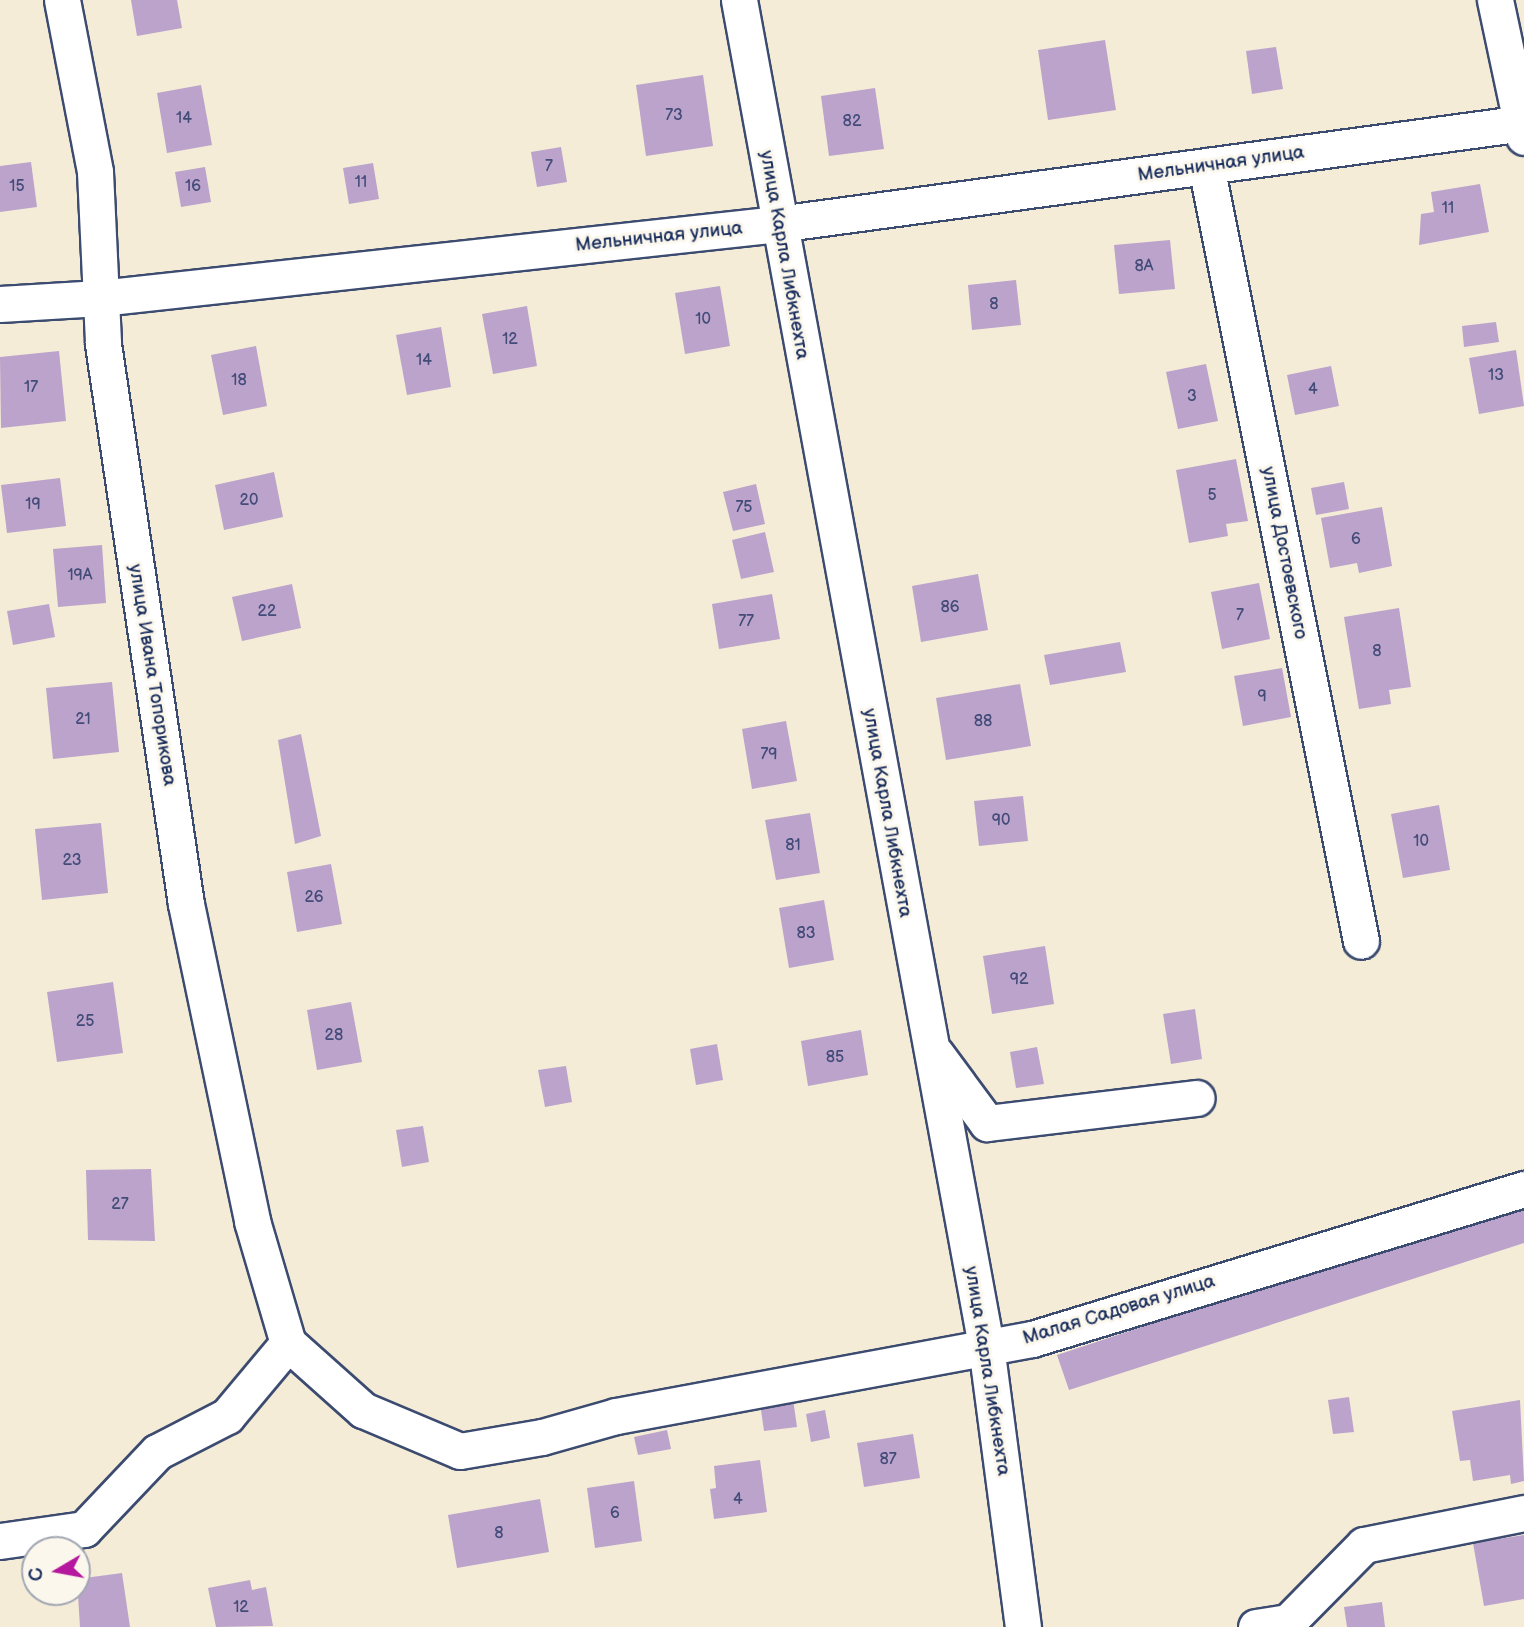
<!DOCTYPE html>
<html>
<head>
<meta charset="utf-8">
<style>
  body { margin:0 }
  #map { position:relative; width:1524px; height:1627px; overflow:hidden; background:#f4ecd7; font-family:"Balsamiq Sans",sans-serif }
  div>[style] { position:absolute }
  .building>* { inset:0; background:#bba3cb }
  .roads { filter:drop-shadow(2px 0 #3c4b70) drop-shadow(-2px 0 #3c4b70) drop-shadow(0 2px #3c4b70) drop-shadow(0 -2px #3c4b70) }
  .minor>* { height:35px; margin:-17.5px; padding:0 17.5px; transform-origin:17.5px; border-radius:17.5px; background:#fff }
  span { translate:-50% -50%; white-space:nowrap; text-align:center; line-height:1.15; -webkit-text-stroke:6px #fbf7ec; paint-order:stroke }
  .number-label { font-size:16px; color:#434c79 }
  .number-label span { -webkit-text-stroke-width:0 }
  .street-label { font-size:19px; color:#1b2f5e }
  .north { position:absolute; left:21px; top:1536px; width:70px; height:70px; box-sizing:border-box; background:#fbf7ec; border:2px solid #a1a7b3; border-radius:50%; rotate:260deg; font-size:19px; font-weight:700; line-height:28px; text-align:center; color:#1b2f5e }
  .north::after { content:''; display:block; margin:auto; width:24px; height:32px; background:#b5179e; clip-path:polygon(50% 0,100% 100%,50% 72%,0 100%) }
</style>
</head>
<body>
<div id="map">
  <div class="building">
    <i style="clip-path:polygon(131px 0,177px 0,182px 28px,137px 36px)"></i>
    <i style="clip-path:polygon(1105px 40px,1116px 110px,1048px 120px,1038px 50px)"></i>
    <i style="clip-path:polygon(1276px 47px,1283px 89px,1252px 94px,1246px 51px)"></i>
    <i style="clip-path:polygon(703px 75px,713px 146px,646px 156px,636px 85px)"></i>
    <i style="clip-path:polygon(201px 85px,212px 145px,167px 153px,157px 93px)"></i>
    <i style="clip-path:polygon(875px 88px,884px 149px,829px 156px,821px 96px)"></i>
    <i style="clip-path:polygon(561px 147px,567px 182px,537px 187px,531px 152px)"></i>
    <i style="clip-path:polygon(31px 162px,37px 207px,0 212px,0 166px)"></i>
    <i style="clip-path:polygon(373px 163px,379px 199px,349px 204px,343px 168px)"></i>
    <i style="clip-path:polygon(205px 167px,211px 202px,181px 207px,175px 172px)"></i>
    <i style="clip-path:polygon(1480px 184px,1489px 232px,1419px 245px,1421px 214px,1434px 212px,1431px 192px)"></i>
    <i style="clip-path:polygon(1170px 240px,1175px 289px,1119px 294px,1114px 245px)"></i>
    <i style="clip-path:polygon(1016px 280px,1021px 325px,972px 330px,968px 285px)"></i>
    <i style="clip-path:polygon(720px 286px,730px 346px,685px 354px,675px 293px)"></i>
    <i style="clip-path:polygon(527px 306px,537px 366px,493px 374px,482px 314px)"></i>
    <i style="clip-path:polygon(1496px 322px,1499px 342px,1464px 347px,1462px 326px)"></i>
    <i style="clip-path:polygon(441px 327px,451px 387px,407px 395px,396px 335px)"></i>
    <i style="clip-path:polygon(256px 346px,267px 406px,223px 415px,211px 355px)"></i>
    <i style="clip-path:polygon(1516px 350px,1524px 406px,1479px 414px,1469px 358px)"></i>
    <i style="clip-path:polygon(59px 351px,66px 421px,1px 428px,0 357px)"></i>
    <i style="clip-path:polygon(1206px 364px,1218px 421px,1178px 429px,1166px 372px)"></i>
    <i style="clip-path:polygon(1331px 366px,1339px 406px,1295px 415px,1287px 375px)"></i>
    <i style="clip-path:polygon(1236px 459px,1248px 521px,1226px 524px,1228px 536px,1189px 543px,1176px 470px)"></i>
    <i style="clip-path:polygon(274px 472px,283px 517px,224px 530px,215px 485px)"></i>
    <i style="clip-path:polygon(60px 478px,66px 526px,7px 533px,1px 485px)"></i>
    <i style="clip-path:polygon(1344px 482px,1349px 509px,1316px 515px,1311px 488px)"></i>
    <i style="clip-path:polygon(756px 484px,765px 524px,733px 531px,723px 492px)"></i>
    <i style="clip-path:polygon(1382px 507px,1392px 566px,1359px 573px,1357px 563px,1330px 568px,1321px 518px)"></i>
    <i style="clip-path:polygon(765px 532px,774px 572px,741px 579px,732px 540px)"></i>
    <i style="clip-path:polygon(102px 545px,106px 603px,58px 607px,53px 549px)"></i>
    <i style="clip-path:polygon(978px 574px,988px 630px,921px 642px,912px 586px)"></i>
    <i style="clip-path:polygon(1259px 583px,1270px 639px,1222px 649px,1211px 592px)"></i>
    <i style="clip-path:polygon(292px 584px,301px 628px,242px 641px,232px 597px)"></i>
    <i style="clip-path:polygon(772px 594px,780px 639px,719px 649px,712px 604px)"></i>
    <i style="clip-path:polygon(49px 604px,55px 637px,13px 645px,7px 611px)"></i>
    <i style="clip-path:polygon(1399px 608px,1411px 687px,1389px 690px,1391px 704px,1359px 709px,1344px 617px)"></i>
    <i style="clip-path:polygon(1120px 642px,1126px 672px,1050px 685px,1044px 655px)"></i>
    <i style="clip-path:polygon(1282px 668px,1291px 717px,1243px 726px,1234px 676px)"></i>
    <i style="clip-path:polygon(112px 682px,119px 752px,53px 759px,46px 688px)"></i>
    <i style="clip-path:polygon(1020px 684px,1031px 746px,946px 760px,936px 698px)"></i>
    <i style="clip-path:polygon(786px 721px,797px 781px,752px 789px,742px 729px)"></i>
    <i style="clip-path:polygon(301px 734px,321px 836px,295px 844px,278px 740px)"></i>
    <i style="clip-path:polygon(1023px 796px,1028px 841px,979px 846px,974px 801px)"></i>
    <i style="clip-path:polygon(1439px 805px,1450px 870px,1403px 878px,1391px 814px)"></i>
    <i style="clip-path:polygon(810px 813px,820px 873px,776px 880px,765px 820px)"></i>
    <i style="clip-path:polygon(101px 823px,108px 893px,42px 900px,35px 829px)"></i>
    <i style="clip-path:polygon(331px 864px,342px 924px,297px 932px,287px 872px)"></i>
    <i style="clip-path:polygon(824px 900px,834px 960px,789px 968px,779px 908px)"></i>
    <i style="clip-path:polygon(1045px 946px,1054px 1004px,992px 1014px,983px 956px)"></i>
    <i style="clip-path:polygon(113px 982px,123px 1053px,57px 1062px,47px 992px)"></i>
    <i style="clip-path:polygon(351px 1002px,362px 1062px,317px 1070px,307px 1010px)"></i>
    <i style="clip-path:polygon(1195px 1009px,1202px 1059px,1171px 1064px,1163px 1014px)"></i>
    <i style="clip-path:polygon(861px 1030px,868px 1075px,808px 1086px,801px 1041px)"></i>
    <i style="clip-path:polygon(717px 1044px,723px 1080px,696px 1085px,690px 1049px)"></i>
    <i style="clip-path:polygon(1037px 1047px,1044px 1084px,1016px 1088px,1010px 1052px)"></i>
    <i style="clip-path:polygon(566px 1066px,572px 1102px,545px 1107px,538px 1070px)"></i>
    <i style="clip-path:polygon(423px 1126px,429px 1162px,402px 1167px,396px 1130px)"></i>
    <i style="clip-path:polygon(151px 1169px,155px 1241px,88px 1240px,86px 1170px)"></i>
    <i style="clip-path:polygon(1524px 1205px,1524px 1243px,1069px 1390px,1057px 1355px,1483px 1214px)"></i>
    <i style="clip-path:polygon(1349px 1397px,1354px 1432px,1333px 1434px,1328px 1400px)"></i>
    <i style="clip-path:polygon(793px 1399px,797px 1427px,764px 1431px,760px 1403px)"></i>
    <i style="clip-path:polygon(1520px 1400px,1524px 1481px,1511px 1484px,1510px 1475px,1473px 1481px,1470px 1460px,1460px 1461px,1452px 1411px)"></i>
    <i style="clip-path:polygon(825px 1410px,830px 1438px,811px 1442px,806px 1414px)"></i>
    <i style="clip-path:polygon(667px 1430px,671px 1449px,638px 1455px,634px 1437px)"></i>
    <i style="clip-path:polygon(913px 1434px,920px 1478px,864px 1487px,857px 1443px)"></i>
    <i style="clip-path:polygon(760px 1460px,767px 1512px,714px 1519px,710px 1489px,716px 1488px,714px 1466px)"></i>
    <i style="clip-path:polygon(634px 1481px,642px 1541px,595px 1548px,587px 1488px)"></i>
    <i style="clip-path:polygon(540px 1499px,549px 1552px,457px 1568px,448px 1515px)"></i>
    <i style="clip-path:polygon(1524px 1535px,1524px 1599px,1484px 1606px,1473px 1543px)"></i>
    <i style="clip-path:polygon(122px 1573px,130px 1627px,80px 1627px,77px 1579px)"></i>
    <i style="clip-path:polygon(250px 1580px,252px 1590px,266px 1587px,273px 1626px,216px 1627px,208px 1588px)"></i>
    <i style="clip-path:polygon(1382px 1602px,1385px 1627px,1347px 1627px,1344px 1607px)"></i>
  </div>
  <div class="roads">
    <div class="minor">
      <i style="left:62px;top:0;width:175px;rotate:79.1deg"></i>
      <i style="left:95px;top:172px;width:172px;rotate:87.3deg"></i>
      <i style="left:103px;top:344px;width:566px;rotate:81.57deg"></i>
      <i style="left:186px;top:904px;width:324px;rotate:78.2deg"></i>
      <i style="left:252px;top:1221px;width:127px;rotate:73.6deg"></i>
      <i style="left:739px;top:0;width:1368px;rotate:79.6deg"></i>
      <i style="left:986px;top:1346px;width:283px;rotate:82.5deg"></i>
      <i style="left:1495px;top:0;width:140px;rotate:78deg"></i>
      <i style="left:1206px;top:166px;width:790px;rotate:78.69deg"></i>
      <i style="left:0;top:304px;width:100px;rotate:-3.4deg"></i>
      <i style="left:100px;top:298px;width:682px;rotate:-6.23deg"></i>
      <i style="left:778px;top:224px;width:753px;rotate:-7.71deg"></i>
      <i style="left:936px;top:1054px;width:86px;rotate:53.5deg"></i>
      <i style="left:987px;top:1123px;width:211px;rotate:-6.8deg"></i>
      <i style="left:288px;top:1343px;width:101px;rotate:41.8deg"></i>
      <i style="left:363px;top:1410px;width:105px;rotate:22.9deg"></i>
      <i style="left:460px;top:1451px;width:83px;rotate:-9.7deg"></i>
      <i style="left:542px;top:1437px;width:77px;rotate:-15.8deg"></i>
      <i style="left:616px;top:1416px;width:423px;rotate:-10.5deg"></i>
      <i style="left:1032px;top:1339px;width:514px;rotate:-16.96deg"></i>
      <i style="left:0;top:1541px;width:85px;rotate:-8.1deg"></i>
      <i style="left:84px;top:1529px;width:106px;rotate:-46.5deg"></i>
      <i style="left:157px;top:1452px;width:79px;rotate:-27.2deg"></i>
      <i style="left:227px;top:1416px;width:95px;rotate:-50.1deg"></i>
      <i style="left:1256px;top:1627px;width:32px;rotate:-9deg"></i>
      <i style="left:1288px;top:1622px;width:108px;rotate:-45.4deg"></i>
      <i style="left:1364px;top:1545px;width:163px;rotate:-11.3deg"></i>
    </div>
  </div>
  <div class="number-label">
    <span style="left:674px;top:116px">73</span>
    <span style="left:184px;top:119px">14</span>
    <span style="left:852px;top:122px">82</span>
    <span style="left:549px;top:167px">7</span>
    <span style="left:361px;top:183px">11</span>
    <span style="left:17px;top:187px">15</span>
    <span style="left:193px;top:187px">16</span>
    <span style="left:1448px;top:209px">11</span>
    <span style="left:1144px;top:267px">8А</span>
    <span style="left:994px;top:305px">8</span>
    <span style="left:703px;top:320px">10</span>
    <span style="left:510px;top:340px">12</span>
    <span style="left:424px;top:361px">14</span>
    <span style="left:1496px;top:376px">13</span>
    <span style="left:239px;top:381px">18</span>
    <span style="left:31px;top:388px">17</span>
    <span style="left:1313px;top:390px">4</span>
    <span style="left:1192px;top:397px">3</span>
    <span style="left:1212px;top:496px">5</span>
    <span style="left:249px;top:501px">20</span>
    <span style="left:33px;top:505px">19</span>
    <span style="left:744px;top:508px">75</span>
    <span style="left:1356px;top:540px">6</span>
    <span style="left:80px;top:576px">19А</span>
    <span style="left:950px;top:608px">86</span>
    <span style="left:267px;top:612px">22</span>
    <span style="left:1240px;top:616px">7</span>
    <span style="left:746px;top:622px">77</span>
    <span style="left:1377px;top:652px">8</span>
    <span style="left:1262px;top:697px">9</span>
    <span style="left:83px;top:720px">21</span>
    <span style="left:983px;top:722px">88</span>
    <span style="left:769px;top:755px">79</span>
    <span style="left:1001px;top:821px">90</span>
    <span style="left:1421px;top:842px">10</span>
    <span style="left:793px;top:846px">81</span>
    <span style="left:72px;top:861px">23</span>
    <span style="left:314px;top:898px">26</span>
    <span style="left:806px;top:934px">83</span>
    <span style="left:1019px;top:980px">92</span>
    <span style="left:85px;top:1022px">25</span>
    <span style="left:334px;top:1036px">28</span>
    <span style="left:835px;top:1058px">85</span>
    <span style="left:120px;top:1205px">27</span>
    <span style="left:888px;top:1460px">87</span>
    <span style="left:738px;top:1500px">4</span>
    <span style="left:615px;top:1514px">6</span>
    <span style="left:499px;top:1534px">8</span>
    <span style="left:241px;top:1608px">12</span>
  </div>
  <div class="street-label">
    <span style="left:1221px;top:164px;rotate:-8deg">Мельничная улица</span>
    <span style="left:659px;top:237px;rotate:-6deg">Мельничная улица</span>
    <span style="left:784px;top:255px;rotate:80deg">улица Карла Либкнехта</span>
    <span style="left:1284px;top:553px;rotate:79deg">улица Достоевского</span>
    <span style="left:152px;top:675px;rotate:81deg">улица Ивана Топорикова</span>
    <span style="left:887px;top:813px;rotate:80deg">улица Карла Либкнехта</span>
    <span style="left:1119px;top:1310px;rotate:-17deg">Малая Садовая улица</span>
    <span style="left:987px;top:1371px;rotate:81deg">улица Карла Либкнехта</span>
  </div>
  <div class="north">С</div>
</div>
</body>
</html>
